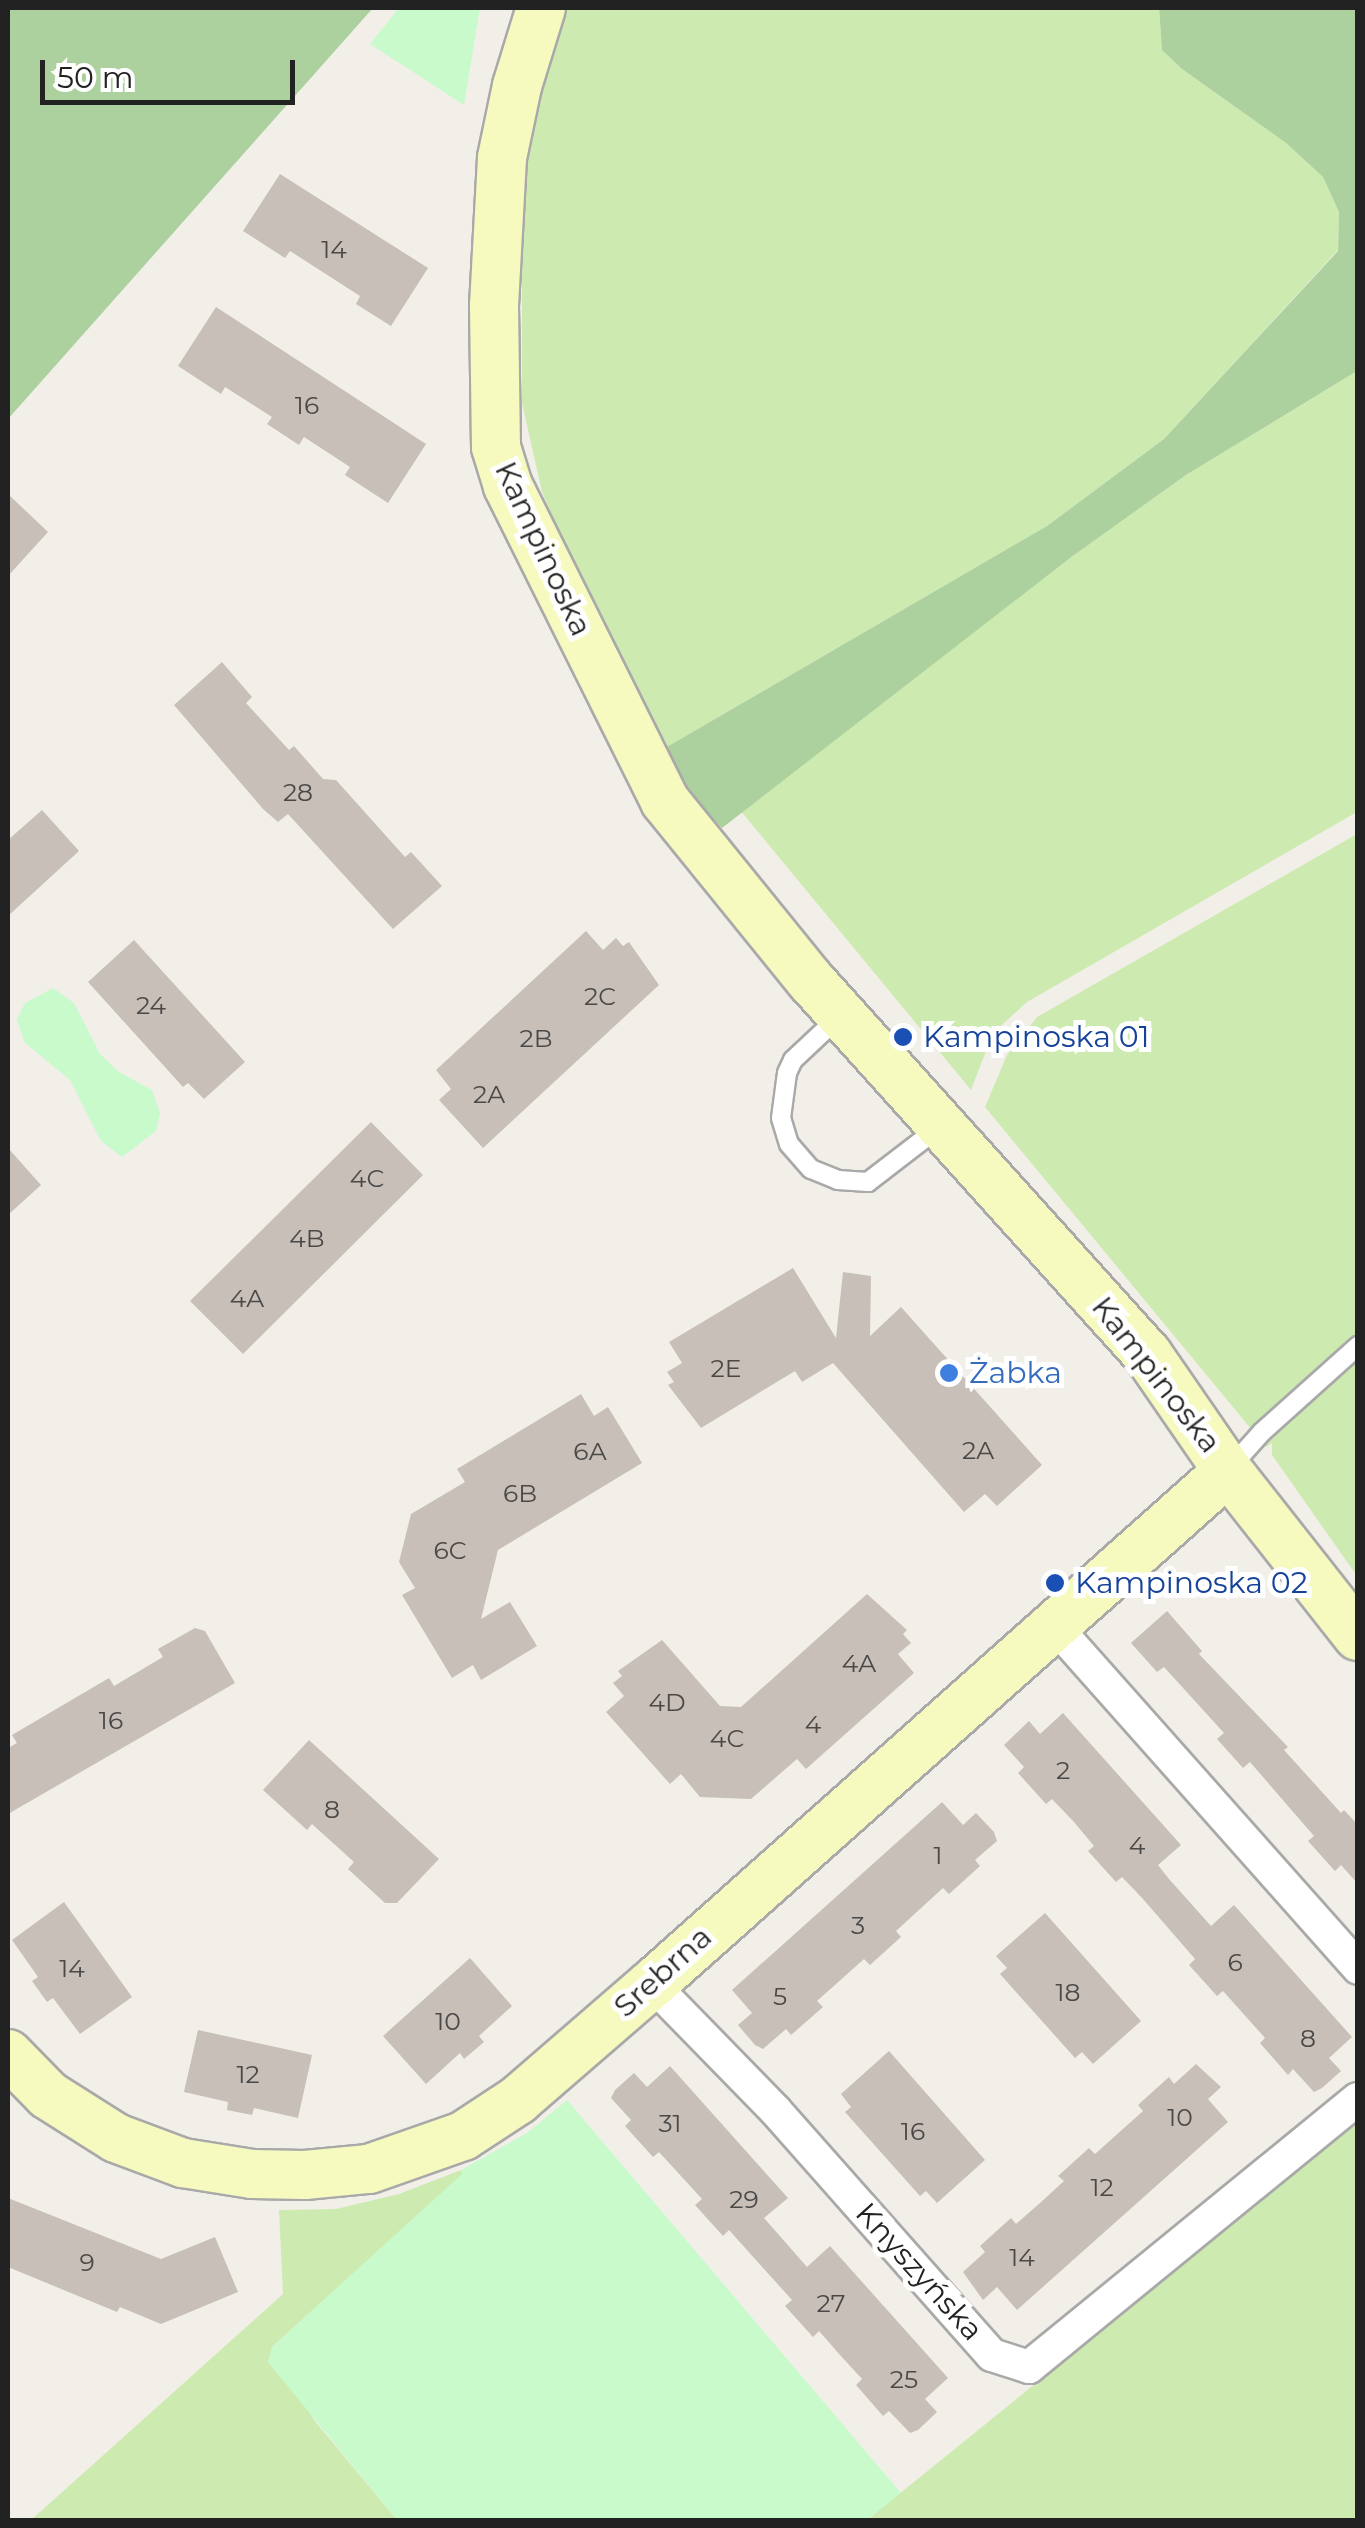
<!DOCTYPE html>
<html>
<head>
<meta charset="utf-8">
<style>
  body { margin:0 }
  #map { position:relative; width:1365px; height:2528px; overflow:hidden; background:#f2efe9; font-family:Montserrat,sans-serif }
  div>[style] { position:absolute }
  .grass>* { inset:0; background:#cdebb0 }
  .forest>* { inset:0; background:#add19e }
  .park>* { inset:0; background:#c8facc }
  .building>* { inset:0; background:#c7bfb8 }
  .roads { filter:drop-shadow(2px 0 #a9a9a9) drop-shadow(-2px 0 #a9a9a9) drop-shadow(0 2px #a9a9a9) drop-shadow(0 -2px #a9a9a9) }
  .lane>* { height:18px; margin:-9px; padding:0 9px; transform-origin:9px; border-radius:9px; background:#fff }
  .street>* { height:32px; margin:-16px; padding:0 16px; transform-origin:16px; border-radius:16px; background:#fff }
  .secondary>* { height:48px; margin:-24px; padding:0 24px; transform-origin:24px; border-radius:24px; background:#f7fabf }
  .dots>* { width:28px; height:28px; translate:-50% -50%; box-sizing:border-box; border:5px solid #fff; border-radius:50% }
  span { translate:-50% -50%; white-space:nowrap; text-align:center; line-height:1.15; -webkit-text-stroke:10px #fff; paint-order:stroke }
  .number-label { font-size:25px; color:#4b4948 }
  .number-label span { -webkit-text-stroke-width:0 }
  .street-label { font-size:30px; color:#222 }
  .transit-label { font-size:30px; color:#164399 }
  .left { translate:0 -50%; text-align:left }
  .shop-label { font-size:30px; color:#366cbe }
  .frame { position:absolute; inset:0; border:10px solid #222; pointer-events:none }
  .scale { position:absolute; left:40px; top:60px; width:255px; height:45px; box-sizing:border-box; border:5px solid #222; border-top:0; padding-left:12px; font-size:30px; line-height:35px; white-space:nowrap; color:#222; -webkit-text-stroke:8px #fff; paint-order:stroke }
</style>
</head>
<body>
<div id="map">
  <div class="grass">
    <i style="clip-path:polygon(567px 8px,1159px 8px,1162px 50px,1182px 69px,1286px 143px,1323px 177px,1339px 212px,1338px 250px,1164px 439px,1047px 526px,665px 748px,581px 583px,542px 492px,522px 403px,522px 168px,542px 84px)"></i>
    <i style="clip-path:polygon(1357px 371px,1357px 812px,1027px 1002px,993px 1033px,971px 1090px,740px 810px,1070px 558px,1186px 475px)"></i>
    <i style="clip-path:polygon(1357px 834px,1357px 1576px,1272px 1455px,1272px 1443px,1266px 1447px,985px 1107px,1007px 1055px,1037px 1017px)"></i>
    <i style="clip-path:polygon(1357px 2123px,1357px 2520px,867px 2520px)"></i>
    <i style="clip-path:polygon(461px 2170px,463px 2174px,272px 2347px,314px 2420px,397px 2520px,31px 2520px,283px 2294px,279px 2210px,336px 2209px,399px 2194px)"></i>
  </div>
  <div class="forest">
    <i style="clip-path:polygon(8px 8px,373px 8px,8px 419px)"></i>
    <i style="clip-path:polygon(1159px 8px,1357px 8px,1357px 371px,1186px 475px,1070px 558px,722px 828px,694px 800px,665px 748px,1047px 526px,1164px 439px,1338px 251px,1339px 212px,1323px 177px,1286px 143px,1182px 69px,1162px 50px)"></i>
  </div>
  <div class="park">
    <i style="clip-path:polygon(399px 8px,480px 8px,464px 105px,370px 44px)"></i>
    <i style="clip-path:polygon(53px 988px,74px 1003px,100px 1054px,119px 1072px,152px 1090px,160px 1113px,156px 1131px,122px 1157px,101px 1141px,70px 1080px,24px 1042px,17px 1019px,25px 1003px)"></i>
    <i style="clip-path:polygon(567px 2100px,901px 2493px,867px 2520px,397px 2520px,268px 2362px,272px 2347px,462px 2174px,461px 2170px,527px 2133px)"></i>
  </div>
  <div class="building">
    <i style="clip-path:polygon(280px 174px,428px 268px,391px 326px,356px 304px,360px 296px,290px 251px,285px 258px,243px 231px)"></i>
    <i style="clip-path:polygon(216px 307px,426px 444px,388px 503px,345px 475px,350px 467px,304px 437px,299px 445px,267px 424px,272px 417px,225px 387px,221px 394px,178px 366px)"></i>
    <i style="clip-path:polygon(8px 494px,48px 532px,8px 576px)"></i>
    <i style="clip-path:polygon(222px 662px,252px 697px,246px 703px,289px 750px,294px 746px,323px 779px,336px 780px,405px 857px,411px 852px,442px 886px,393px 929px,288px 814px,278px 822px,263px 809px,174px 705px)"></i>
    <i style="clip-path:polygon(42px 810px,79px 851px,8px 916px,8px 840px)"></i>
    <i style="clip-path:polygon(586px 931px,603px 950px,616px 938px,623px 946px,629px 942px,659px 985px,483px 1148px,439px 1100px,451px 1089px,436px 1070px)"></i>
    <i style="clip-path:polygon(134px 940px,245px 1062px,204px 1099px,188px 1083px,183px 1087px,88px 982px)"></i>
    <i style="clip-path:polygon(371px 1122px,423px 1175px,243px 1354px,190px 1301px)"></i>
    <i style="clip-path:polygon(8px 1148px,41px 1185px,8px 1215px)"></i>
    <i style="clip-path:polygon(793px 1268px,836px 1338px,843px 1272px,871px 1276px,870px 1336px,901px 1307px,1042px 1465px,997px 1506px,985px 1494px,964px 1512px,833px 1363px,802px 1382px,795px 1371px,701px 1428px,668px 1385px,674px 1382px,667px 1372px,682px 1363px,669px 1342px)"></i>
    <i style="clip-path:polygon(581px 1394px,594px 1416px,608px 1407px,642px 1463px,498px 1550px,481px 1619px,510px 1602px,537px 1646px,481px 1680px,473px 1665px,452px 1678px,402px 1595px,415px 1588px,399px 1562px,411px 1514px,465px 1482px,457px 1469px)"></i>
    <i style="clip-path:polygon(867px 1594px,907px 1630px,903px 1634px,911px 1643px,898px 1654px,914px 1673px,806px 1769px,797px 1759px,751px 1799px,700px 1797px,681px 1774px,670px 1784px,606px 1712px,624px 1696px,613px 1683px,622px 1676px,618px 1671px,662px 1640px,720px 1706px,741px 1707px)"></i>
    <i style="clip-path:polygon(1167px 1611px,1202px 1651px,1199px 1654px,1288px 1747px,1284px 1750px,1341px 1813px,1344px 1810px,1358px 1825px,1358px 1884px,1341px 1865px,1335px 1871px,1308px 1841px,1314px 1836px,1250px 1762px,1243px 1768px,1217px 1739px,1224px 1733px,1164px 1667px,1157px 1672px,1131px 1643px)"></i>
    <i style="clip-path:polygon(195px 1628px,205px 1631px,235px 1683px,8px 1814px,8px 1748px,17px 1743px,12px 1735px,109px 1678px,114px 1686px,163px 1657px,158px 1649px)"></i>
    <i style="clip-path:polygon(1063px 1713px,1181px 1845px,1158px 1865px,1169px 1879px,1211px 1926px,1234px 1905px,1352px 2037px,1329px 2058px,1341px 2071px,1322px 2088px,1314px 2092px,1293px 2069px,1288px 2075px,1260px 2043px,1265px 2038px,1223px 1991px,1217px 1996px,1189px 1965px,1195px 1959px,1143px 1899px,1122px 1877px,1116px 1882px,1088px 1851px,1094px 1846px,1074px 1822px,1052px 1799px,1046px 1804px,1018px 1773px,1024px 1767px,1004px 1745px,1029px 1721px,1040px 1734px)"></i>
    <i style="clip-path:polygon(309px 1740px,439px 1859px,397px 1903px,385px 1903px,348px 1869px,354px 1862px,312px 1824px,307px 1830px,263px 1790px)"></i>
    <i style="clip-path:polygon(942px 1802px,963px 1825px,976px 1813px,994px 1832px,997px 1841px,975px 1860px,980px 1866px,949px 1894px,943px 1888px,896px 1931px,901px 1937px,870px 1965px,864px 1959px,817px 2001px,823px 2007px,791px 2035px,786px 2029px,763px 2049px,755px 2045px,738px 2025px,752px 2013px,732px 1990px)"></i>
    <i style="clip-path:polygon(64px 1902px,132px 1997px,80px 2034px,53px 1998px,47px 2002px,32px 1981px,38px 1977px,12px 1940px)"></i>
    <i style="clip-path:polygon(1045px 1913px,1141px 2021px,1093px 2064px,1082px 2052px,1075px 2058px,1000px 1974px,1007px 1968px,996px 1956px)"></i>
    <i style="clip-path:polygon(470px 1958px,512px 2006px,479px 2036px,484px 2042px,464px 2059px,460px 2053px,426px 2084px,383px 2036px)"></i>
    <i style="clip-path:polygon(198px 2030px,312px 2055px,298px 2118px,254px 2108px,252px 2115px,227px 2110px,228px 2102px,184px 2092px)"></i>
    <i style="clip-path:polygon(889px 2051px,985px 2160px,937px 2203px,926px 2191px,920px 2196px,845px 2112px,851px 2107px,841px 2094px)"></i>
    <i style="clip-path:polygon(1196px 2064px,1221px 2087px,1208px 2099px,1228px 2122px,1017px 2310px,997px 2287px,983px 2300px,963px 2272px,985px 2252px,980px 2246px,1011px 2218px,1016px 2224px,1040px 2203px,1064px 2181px,1058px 2176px,1089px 2148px,1095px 2154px,1143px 2111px,1138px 2105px,1169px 2077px,1174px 2084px)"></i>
    <i style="clip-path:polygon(670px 2066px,788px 2198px,764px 2218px,807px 2267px,830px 2246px,948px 2378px,925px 2399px,937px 2412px,918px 2430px,910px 2433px,889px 2411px,883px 2416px,856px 2385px,862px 2379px,840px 2355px,819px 2331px,813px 2337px,785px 2306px,792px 2300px,729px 2230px,723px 2236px,695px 2205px,702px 2199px,659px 2152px,653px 2157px,625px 2126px,631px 2120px,611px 2098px,615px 2090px,634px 2073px,647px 2087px)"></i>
    <i style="clip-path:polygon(8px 2198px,161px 2259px,215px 2237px,238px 2292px,161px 2324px,120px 2307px,117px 2312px,8px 2267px)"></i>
  </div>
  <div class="roads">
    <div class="lane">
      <i style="left:841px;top:1015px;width:66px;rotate:136.8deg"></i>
      <i style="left:793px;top:1060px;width:14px;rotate:115deg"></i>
      <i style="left:787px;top:1073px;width:45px;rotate:97.6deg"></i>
      <i style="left:781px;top:1118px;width:27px;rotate:73deg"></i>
      <i style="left:789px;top:1144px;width:33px;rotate:49deg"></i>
      <i style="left:811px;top:1169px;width:29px;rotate:22deg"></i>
      <i style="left:838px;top:1180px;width:30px;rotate:4deg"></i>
      <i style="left:868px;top:1182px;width:88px;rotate:-37.6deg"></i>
      <i style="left:1228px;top:1470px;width:51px;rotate:-48.2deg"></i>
      <i style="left:1262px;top:1432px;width:129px;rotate:-41.9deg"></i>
    </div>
    <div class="street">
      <i style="left:1053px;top:1624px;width:460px;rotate:48.4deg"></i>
      <i style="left:652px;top:1984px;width:176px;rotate:45.7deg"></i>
      <i style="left:775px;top:2110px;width:327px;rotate:48.5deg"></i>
      <i style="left:992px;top:2355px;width:39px;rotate:18deg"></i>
      <i style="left:1029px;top:2367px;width:424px;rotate:-39.2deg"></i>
    </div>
    <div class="secondary">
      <i style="left:541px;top:8px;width:82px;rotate:107.1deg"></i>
      <i style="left:517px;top:86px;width:74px;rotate:101.8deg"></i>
      <i style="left:502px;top:158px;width:147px;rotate:93.1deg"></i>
      <i style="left:494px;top:305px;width:142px;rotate:89.2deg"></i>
      <i style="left:496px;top:447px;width:41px;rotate:72.9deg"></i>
      <i style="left:508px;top:486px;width:352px;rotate:63.5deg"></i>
      <i style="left:665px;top:801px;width:232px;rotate:51deg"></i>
      <i style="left:811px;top:981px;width:503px;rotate:47.98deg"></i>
      <i style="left:1148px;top:1355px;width:141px;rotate:55.4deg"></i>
      <i style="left:1228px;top:1471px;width:210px;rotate:51.8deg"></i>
      <i style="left:8px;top:2054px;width:57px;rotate:45.7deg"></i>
      <i style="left:48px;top:2095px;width:80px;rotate:32.3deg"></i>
      <i style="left:116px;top:2138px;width:72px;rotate:20.5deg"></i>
      <i style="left:183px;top:2163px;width:70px;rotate:9.1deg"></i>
      <i style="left:252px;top:2174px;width:53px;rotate:1.1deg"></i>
      <i style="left:305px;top:2175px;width:64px;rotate:-5.4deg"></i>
      <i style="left:369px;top:2169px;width:100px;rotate:-19.3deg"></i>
      <i style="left:463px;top:2136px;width:66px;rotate:-33.2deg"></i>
      <i style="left:518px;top:2100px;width:177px;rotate:-40.9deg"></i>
      <i style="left:652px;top:1984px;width:771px;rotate:-41.69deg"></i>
    </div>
  </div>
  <div class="dots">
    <i style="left:903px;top:1037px;background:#1a4fb4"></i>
    <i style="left:949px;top:1373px;background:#3f7fe0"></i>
    <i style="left:1055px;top:1583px;background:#1a4fb4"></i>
  </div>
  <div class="number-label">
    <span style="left:334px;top:249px">14</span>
    <span style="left:307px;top:405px">16</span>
    <span style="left:298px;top:792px">28</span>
    <span style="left:600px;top:996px">2C</span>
    <span style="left:151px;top:1005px">24</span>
    <span style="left:536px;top:1038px">2B</span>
    <span style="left:489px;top:1094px">2A</span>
    <span style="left:367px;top:1178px">4C</span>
    <span style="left:307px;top:1238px">4B</span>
    <span style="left:247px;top:1298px">4A</span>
    <span style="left:726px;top:1368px">2E</span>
    <span style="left:978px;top:1450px">2A</span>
    <span style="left:590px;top:1451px">6A</span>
    <span style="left:520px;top:1493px">6B</span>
    <span style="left:450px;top:1550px">6C</span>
    <span style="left:859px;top:1663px">4A</span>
    <span style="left:667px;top:1702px">4D</span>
    <span style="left:111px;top:1720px">16</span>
    <span style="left:813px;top:1724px">4</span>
    <span style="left:727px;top:1738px">4C</span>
    <span style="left:1063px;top:1770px">2</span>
    <span style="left:332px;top:1809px">8</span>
    <span style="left:1137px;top:1845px">4</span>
    <span style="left:938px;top:1855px">1</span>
    <span style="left:858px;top:1925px">3</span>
    <span style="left:1235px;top:1962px">6</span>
    <span style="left:72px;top:1968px">14</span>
    <span style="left:1068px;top:1992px">18</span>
    <span style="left:780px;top:1996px">5</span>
    <span style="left:448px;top:2021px">10</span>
    <span style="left:1308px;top:2038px">8</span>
    <span style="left:248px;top:2074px">12</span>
    <span style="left:1180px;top:2117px">10</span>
    <span style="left:670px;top:2123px">31</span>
    <span style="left:913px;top:2131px">16</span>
    <span style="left:1102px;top:2187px">12</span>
    <span style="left:744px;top:2199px">29</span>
    <span style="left:1022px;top:2257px">14</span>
    <span style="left:87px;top:2262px">9</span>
    <span style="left:831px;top:2303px">27</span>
    <span style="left:904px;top:2379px">25</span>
  </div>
  <div class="street-label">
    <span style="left:543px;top:549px;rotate:65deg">Kampinoska</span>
    <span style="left:1156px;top:1375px;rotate:52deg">Kampinoska</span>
    <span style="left:663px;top:1972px;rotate:-42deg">Srebrna</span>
    <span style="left:919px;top:2272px;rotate:48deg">Knyszyńska</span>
  </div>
  <div class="transit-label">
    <span class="left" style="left:923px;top:1037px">Kampinoska 01</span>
    <span class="left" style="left:1075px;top:1583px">Kampinoska 02</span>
  </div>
  <div class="shop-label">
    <span class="left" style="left:969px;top:1373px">Żabka</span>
  </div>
  <div class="frame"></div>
  <div class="scale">50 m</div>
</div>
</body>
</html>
